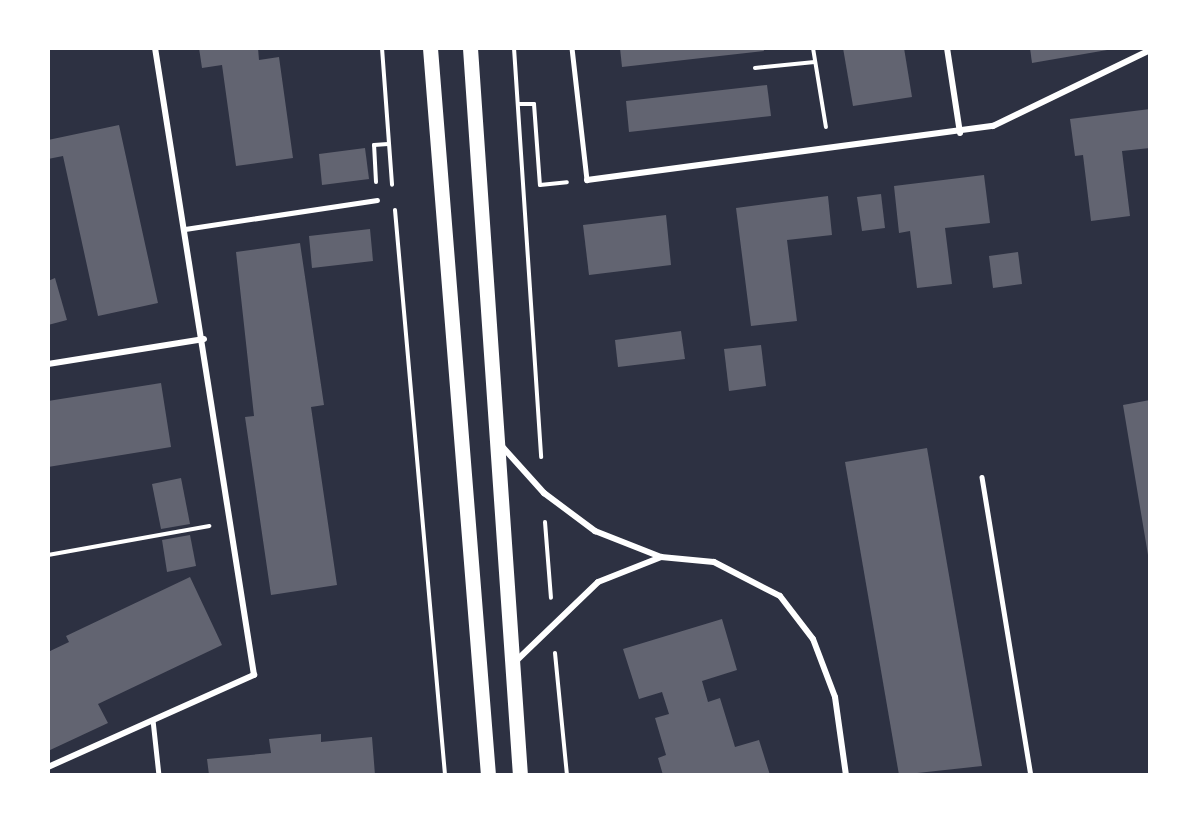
<!DOCTYPE html>
<html>
<head>
<meta charset="utf-8">
<style>
  body { margin:0 }
  #map { position:relative; width:1198px; height:823px; overflow:hidden; background:#2d3142; font-family:Rubik,sans-serif }
  div>[style] { position:absolute }
  .building>* { inset:0; background:#626471 }
  .path>* { height:4px; margin:-2px; padding:0 2px; transform-origin:2px; border-radius:2px; background:#fff }
  .service>* { height:4.5px; margin:-2.25px; padding:0 2.25px; transform-origin:2.25px; border-radius:2.25px; background:#fff }
  .minor>* { height:6px; margin:-3px; padding:0 3px; transform-origin:3px; border-radius:3px; background:#fff }
  .primary>* { height:15px; margin:-7.5px; padding:0 7.5px; transform-origin:7.5px; border-radius:7.5px; background:#fff }
  span { translate:-50% -50%; white-space:nowrap; text-align:center; line-height:1.15; -webkit-text-stroke:5px #fff; paint-order:stroke }
  .frame { position:absolute; inset:0; border:50px solid #fff; pointer-events:none }
</style>
</head>
<body>
<div id="map">
  <div class="building">
    <i style="clip-path:polygon(199px 48px,258px 48px,259px 60px,279px 57px,293px 158px,236px 166px,222px 65px,202px 68px)"></i>
    <i style="clip-path:polygon(620px 48px,763px 48px,764px 51px,622px 67px)"></i>
    <i style="clip-path:polygon(843px 48px,904px 48px,912px 97px,853px 106px)"></i>
    <i style="clip-path:polygon(1030px 48px,1112px 48px,1113px 49px,1032px 63px)"></i>
    <i style="clip-path:polygon(767px 85px,771px 116px,629px 132px,626px 101px)"></i>
    <i style="clip-path:polygon(1150px 109px,1150px 148px,1122px 151px,1130px 216px,1091px 221px,1083px 155px,1075px 156px,1070px 119px)"></i>
    <i style="clip-path:polygon(119px 125px,158px 303px,98px 316px,63px 156px,48px 159px,48px 140px)"></i>
    <i style="clip-path:polygon(365px 148px,369px 179px,322px 185px,319px 154px)"></i>
    <i style="clip-path:polygon(984px 175px,990px 223px,945px 228px,952px 284px,917px 288px,910px 231px,899px 233px,894px 186px)"></i>
    <i style="clip-path:polygon(881px 194px,885px 228px,862px 231px,857px 197px)"></i>
    <i style="clip-path:polygon(828px 196px,832px 235px,787px 240px,797px 321px,751px 326px,736px 208px)"></i>
    <i style="clip-path:polygon(666px 215px,671px 265px,589px 275px,583px 225px)"></i>
    <i style="clip-path:polygon(370px 229px,373px 261px,312px 268px,309px 236px)"></i>
    <i style="clip-path:polygon(300px 243px,324px 405px,311px 407px,337px 585px,271px 595px,245px 417px,254px 416px,236px 252px)"></i>
    <i style="clip-path:polygon(1018px 252px,1022px 284px,993px 288px,989px 256px)"></i>
    <i style="clip-path:polygon(55px 278px,67px 320px,48px 325px,48px 281px)"></i>
    <i style="clip-path:polygon(681px 331px,685px 359px,618px 367px,615px 340px)"></i>
    <i style="clip-path:polygon(761px 345px,766px 386px,729px 391px,724px 349px)"></i>
    <i style="clip-path:polygon(161px 383px,171px 447px,48px 467px,48px 401px)"></i>
    <i style="clip-path:polygon(1150px 400px,1150px 561px,1149px 561px,1123px 405px)"></i>
    <i style="clip-path:polygon(927px 448px,982px 766px,899px 775px,845px 462px)"></i>
    <i style="clip-path:polygon(181px 478px,190px 524px,161px 529px,152px 484px)"></i>
    <i style="clip-path:polygon(190px 535px,196px 566px,167px 572px,162px 540px)"></i>
    <i style="clip-path:polygon(190px 577px,222px 645px,98px 704px,108px 723px,48px 751px,48px 652px,69px 642px,66px 636px)"></i>
    <i style="clip-path:polygon(722px 619px,737px 670px,702px 681px,708px 702px,720px 698px,735px 747px,759px 740px,770px 775px,663px 775px,658px 758px,666px 755px,655px 718px,669px 714px,662px 692px,639px 699px,623px 649px)"></i>
    <i style="clip-path:polygon(321px 734px,321px 742px,372px 737px,375px 775px,209px 775px,207px 759px,271px 753px,269px 739px)"></i>
  </div>
  <div class="path">
    <i style="left:382px;top:48px;width:137px;rotate:85.8deg"></i>
    <i style="left:514px;top:48px;width:410px;rotate:86.2deg"></i>
    <i style="left:813px;top:48px;width:80px;rotate:80.7deg"></i>
    <i style="left:755px;top:68px;width:60px;rotate:-5.7deg"></i>
    <i style="left:518px;top:104px;width:16px"></i>
    <i style="left:534px;top:104px;width:81px;rotate:85.8deg"></i>
    <i style="left:540px;top:185px;width:27px;rotate:-6deg"></i>
    <i style="left:376px;top:182px;width:37px;rotate:-93deg"></i>
    <i style="left:374px;top:145px;width:14px;rotate:-4deg"></i>
    <i style="left:395px;top:210px;width:567px;rotate:84.94deg"></i>
    <i style="left:545px;top:522px;width:76px;rotate:85.5deg"></i>
    <i style="left:48px;top:555px;width:164px;rotate:-10.2deg"></i>
    <i style="left:555px;top:653px;width:123px;rotate:84.4deg"></i>
  </div>
  <div class="service">
    <i style="left:572px;top:48px;width:133px;rotate:83.5deg"></i>
    <i style="left:185px;top:229px;width:194px;rotate:-8.6deg"></i>
    <i style="left:982px;top:477px;width:302px;rotate:80.7deg"></i>
    <i style="left:153px;top:720px;width:55px;rotate:83.8deg"></i>
  </div>
  <div class="minor">
    <i style="left:947px;top:48px;width:86px;rotate:81.3deg"></i>
    <i style="left:587px;top:180px;width:410px;rotate:-7.6deg"></i>
    <i style="left:993px;top:126px;width:174px;rotate:-25.8deg"></i>
    <i style="left:48px;top:364px;width:158px;rotate:-9.1deg"></i>
    <i style="left:500px;top:444px;width:66px;rotate:48.1deg"></i>
    <i style="left:544px;top:493px;width:64px;rotate:36.7deg"></i>
    <i style="left:595px;top:531px;width:71px;rotate:21.5deg"></i>
    <i style="left:661px;top:557px;width:53px;rotate:5.4deg"></i>
    <i style="left:714px;top:562px;width:74px;rotate:27.3deg"></i>
    <i style="left:780px;top:596px;width:54px;rotate:52.5deg"></i>
    <i style="left:813px;top:639px;width:62px;rotate:69.2deg"></i>
    <i style="left:835px;top:697px;width:79px;rotate:82deg"></i>
    <i style="left:515px;top:662px;width:115px;rotate:-43.9deg"></i>
    <i style="left:598px;top:582px;width:68px;rotate:-21.6deg"></i>
    <i style="left:48px;top:767px;width:226px;rotate:-24.1deg"></i>
    <i style="left:254px;top:675px;width:635px;rotate:-98.97deg"></i>
  </div>
  <div class="primary">
    <i style="left:430px;top:48px;width:729px;rotate:85.44deg"></i>
    <i style="left:470px;top:48px;width:729px;rotate:86.07deg"></i>
  </div>
  <div class="frame"></div>
</div>
</body>
</html>
